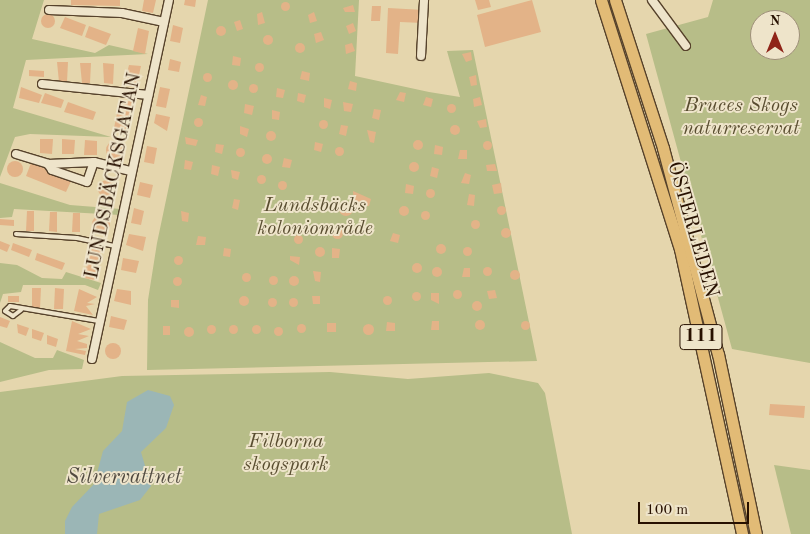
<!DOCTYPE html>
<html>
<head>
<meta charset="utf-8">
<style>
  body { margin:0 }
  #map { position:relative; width:810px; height:534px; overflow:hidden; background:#e5d6ad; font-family:"Old Standard TT",serif }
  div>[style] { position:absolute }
  .green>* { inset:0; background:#b7bd88 }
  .water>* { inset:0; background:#9bb6b6 }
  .building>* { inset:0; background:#e3b388 }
  .round { border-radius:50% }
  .roads { filter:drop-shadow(1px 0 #56422b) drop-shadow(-1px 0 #56422b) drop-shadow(0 1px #56422b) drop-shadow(0 -1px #56422b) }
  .lane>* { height:4px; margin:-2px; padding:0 2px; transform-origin:2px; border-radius:2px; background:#eee4ca }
  .street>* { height:8px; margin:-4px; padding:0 4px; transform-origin:4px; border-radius:4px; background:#eee4ca }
  .primary>* { height:11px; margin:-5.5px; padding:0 5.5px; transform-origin:5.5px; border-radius:5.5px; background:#e2bb76 }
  span { translate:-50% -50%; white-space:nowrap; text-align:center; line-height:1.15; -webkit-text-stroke:4px #eee4ca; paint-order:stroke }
  .shield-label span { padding:1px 4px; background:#eee4ca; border:1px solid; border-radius:4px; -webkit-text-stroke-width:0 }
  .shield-label { font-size:19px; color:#271000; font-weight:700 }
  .park-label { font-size:20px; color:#594d30; font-style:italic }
  .street-label { font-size:20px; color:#271000 }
  .water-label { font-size:21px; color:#504a40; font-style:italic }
  .north { position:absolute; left:750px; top:10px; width:50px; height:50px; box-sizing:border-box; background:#eee4ca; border:1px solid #9e8f79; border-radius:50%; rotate:0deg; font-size:14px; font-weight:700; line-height:20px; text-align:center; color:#271000 }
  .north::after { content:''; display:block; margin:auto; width:18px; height:22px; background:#8f2418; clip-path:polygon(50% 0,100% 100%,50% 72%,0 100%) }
  .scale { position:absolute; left:638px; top:502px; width:111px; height:22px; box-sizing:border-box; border:2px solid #271000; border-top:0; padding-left:6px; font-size:15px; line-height:18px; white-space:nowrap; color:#271000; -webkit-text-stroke:4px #eee4ca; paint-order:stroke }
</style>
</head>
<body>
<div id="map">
  <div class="green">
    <i style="clip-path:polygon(0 0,44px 0,32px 39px,95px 53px,109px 45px,148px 54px,26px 60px,13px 108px,111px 137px,30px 134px,15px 137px,0 177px)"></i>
    <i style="clip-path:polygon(208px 0,359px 0,355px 76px,429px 92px,460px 97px,447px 51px,473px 50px,537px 361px,147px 370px,148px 300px,157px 243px)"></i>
    <i style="clip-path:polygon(evenodd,713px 0,810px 0,810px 363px,732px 349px,646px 34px,708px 17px,713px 0,760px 20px,790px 20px,790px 50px,760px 50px,760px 20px)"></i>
    <i style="clip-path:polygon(0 183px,70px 205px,121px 209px,120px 215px,14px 209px,12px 217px,0 218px)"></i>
    <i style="clip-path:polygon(0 263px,17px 265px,42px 278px,62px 279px,66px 272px,101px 283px,98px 290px,85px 285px,23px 285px,21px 292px,3px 294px,0 303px)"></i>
    <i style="clip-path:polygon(0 342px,35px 358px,53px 358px,57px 350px,84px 360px,82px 369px,49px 370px,0 382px)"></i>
    <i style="clip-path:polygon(330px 372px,408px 379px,489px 373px,538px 383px,545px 393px,572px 534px,0 534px,0 392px,122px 376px)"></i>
    <i style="clip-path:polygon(774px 465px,810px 470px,810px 534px,791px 534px)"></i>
  </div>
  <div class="water">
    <i style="clip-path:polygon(148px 390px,170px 396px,174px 405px,166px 428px,141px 452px,151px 486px,140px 500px,99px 514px,97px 534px,65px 534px,65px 521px,72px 507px,94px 484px,103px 451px,122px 431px,127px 402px)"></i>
  </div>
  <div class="building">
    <i style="clip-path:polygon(71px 0,120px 0,120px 6px,71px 5px)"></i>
    <i style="clip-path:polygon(144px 0,156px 0,153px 13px,142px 11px)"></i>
    <i style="clip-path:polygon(185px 0,196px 0,195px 7px,184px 5px)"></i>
    <i style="clip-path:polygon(475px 0,489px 0,491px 7px,478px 10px)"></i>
    <i style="clip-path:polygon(532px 0,541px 32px,485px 47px,477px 15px)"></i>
    <i class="round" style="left:280.5px;top:1.5px;width:9px;height:9px"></i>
    <i style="clip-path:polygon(353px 5px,355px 12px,345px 12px,343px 8px)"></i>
    <i style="clip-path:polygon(372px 6px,381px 6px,380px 21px,371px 21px)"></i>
    <i style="clip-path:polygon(388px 8px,424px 10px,423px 23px,400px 22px,398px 54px,386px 53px)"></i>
    <i style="clip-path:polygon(262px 12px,265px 23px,258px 25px,257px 14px)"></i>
    <i style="clip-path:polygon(314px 12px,317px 21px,310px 23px,308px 15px)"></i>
    <i class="round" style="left:41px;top:14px;width:14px;height:14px"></i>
    <i style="clip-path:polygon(65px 17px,86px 25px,82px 36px,60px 28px)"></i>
    <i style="clip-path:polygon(240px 20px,243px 29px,237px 31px,234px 22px)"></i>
    <i style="clip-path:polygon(353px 23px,356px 31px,349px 34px,346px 26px)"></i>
    <i style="clip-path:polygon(173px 25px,183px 28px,180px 43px,170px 41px)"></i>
    <i style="clip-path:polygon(89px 26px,111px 34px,106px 45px,85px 37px)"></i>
    <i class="round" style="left:216px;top:26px;width:10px;height:10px"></i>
    <i style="clip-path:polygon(138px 28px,149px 31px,145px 54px,133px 51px)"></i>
    <i style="clip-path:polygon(321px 32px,324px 40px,316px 43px,314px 34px)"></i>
    <i class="round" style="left:263px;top:35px;width:10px;height:10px"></i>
    <i class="round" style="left:295px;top:43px;width:10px;height:10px"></i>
    <i style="clip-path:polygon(352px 43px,355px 51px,346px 54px,345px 45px)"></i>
    <i style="clip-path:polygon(471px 52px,472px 60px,466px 62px,462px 54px)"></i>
    <i style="clip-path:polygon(233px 56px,241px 58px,240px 66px,232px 65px)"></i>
    <i style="clip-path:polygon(170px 59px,181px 62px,179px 72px,168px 70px)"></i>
    <i style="clip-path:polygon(57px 62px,68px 62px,67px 82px,59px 82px)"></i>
    <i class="round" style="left:254.5px;top:62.5px;width:9px;height:9px"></i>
    <i style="clip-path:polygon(80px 63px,91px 63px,90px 83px,82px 83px)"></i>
    <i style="clip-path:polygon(103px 63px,114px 64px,113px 84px,104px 83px)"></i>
    <i style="clip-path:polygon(129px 65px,141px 66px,136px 88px,124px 85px)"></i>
    <i style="clip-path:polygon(29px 70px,44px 71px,44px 77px,29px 76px)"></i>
    <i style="clip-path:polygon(302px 71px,310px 73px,309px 81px,300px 79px)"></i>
    <i class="round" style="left:202.5px;top:72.5px;width:9px;height:9px"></i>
    <i style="clip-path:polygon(476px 75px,477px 85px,471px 86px,469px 77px)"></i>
    <i class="round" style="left:228px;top:80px;width:10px;height:10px"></i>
    <i style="clip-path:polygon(350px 81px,357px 83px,356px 91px,348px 89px)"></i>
    <i class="round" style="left:248.5px;top:83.5px;width:9px;height:9px"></i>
    <i style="clip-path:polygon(21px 87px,42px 95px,39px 103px,19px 98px)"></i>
    <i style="clip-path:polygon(160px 87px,170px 89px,166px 108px,156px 106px)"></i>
    <i style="clip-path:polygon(277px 88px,285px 90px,283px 98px,276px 97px)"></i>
    <i style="clip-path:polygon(400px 92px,406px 93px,404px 102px,396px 100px)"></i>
    <i style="clip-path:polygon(45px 93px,64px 100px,61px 108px,41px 103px)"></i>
    <i style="clip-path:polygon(298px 93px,306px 95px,304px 103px,297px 101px)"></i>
    <i style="clip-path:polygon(201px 95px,207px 97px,205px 106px,198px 105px)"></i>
    <i style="clip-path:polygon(426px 97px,433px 99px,431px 107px,423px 105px)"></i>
    <i style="clip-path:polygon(480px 97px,482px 105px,474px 107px,473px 99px)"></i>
    <i style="clip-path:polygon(324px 98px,332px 100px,330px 109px,324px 107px)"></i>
    <i style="clip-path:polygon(120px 99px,134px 102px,125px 132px,114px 128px)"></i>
    <i style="clip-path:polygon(68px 102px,96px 112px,93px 120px,64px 112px)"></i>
    <i style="clip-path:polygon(343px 102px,353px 104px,351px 112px,344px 111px)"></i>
    <i class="round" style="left:446.5px;top:103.5px;width:9px;height:9px"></i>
    <i style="clip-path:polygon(245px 104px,254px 106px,252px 115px,244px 113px)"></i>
    <i style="clip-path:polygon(374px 109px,381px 110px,379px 120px,372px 118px)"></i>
    <i style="clip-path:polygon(272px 110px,280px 112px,279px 120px,272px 119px)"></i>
    <i style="clip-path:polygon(156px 114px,170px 117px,167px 131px,154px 123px)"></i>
    <i class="round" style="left:193.5px;top:117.5px;width:9px;height:9px"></i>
    <i style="clip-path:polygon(486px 119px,487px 127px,480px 128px,477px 121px)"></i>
    <i class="round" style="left:318.5px;top:119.5px;width:9px;height:9px"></i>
    <i class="round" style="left:450px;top:125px;width:10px;height:10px"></i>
    <i style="clip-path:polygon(341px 125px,348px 126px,346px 136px,339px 134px)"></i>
    <i style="clip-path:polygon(240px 126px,249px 129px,247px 137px,240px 134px)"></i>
    <i style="clip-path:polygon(367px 130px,376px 132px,374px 143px,370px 142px)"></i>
    <i class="round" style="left:266px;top:131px;width:10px;height:10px"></i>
    <i style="clip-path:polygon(185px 137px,198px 140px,196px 146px,186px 144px)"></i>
    <i style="clip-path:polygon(40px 139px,53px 139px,52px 154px,40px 153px)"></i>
    <i style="clip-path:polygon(62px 139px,75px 140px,74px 154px,62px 154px)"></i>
    <i style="clip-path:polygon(85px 140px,97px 141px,97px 155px,84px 155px)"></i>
    <i class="round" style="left:413px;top:140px;width:10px;height:10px"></i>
    <i class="round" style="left:482.5px;top:140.5px;width:9px;height:9px"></i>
    <i class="round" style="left:106px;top:141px;width:18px;height:18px"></i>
    <i style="clip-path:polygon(315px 142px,323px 144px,321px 152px,314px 150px)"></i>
    <i style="clip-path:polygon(216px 144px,224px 145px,222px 154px,215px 152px)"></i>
    <i style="clip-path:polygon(435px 145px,443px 147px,442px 155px,434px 154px)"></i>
    <i style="clip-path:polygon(147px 146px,157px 148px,154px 164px,144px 162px)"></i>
    <i class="round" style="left:334.5px;top:146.5px;width:9px;height:9px"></i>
    <i class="round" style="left:235.5px;top:147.5px;width:9px;height:9px"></i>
    <i style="clip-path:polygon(460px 150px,467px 150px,467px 159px,458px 159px)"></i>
    <i class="round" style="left:262px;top:154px;width:10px;height:10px"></i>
    <i style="clip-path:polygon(284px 158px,292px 160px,290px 168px,282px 167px)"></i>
    <i style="clip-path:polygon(185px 160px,193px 162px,191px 170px,184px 169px)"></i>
    <i class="round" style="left:7px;top:161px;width:16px;height:16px"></i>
    <i class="round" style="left:409px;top:162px;width:10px;height:10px"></i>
    <i style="clip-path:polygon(31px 163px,72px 179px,66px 192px,26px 176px)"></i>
    <i style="clip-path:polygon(495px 164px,497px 171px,487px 171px,486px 165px)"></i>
    <i style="clip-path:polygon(212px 165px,220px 167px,218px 176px,211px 174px)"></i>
    <i style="clip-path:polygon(432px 167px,439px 169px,437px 178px,430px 176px)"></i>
    <i style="clip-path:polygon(231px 170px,240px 172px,238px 180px,232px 178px)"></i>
    <i style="clip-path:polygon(465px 173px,471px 175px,469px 184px,461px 183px)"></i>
    <i class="round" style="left:256.5px;top:174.5px;width:9px;height:9px"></i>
    <i class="round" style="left:98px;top:180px;width:18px;height:18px"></i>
    <i class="round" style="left:277.5px;top:180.5px;width:9px;height:9px"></i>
    <i style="clip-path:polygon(140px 182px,153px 185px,150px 198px,137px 195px)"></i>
    <i style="clip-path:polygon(501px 183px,502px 193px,494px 194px,492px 185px)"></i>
    <i style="clip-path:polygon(406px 184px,414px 186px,413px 194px,405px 193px)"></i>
    <i class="round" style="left:425.5px;top:188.5px;width:9px;height:9px"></i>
    <i style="clip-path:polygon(353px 191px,371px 199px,369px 206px,354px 207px)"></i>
    <i style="clip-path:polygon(469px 194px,475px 195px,474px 206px,467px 205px)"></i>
    <i style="clip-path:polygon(234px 199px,240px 200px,238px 210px,232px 208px)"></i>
    <i class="round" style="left:339px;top:202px;width:14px;height:14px"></i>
    <i class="round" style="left:496.5px;top:205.5px;width:9px;height:9px"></i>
    <i class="round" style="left:399px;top:206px;width:10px;height:10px"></i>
    <i style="clip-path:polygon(134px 208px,144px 211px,141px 225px,131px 223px)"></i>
    <i class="round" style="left:420.5px;top:210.5px;width:9px;height:9px"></i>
    <i style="clip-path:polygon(27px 211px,34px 211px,34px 231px,26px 231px)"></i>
    <i style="clip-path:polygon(181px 211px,189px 213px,188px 222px,182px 221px)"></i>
    <i style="clip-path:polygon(50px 212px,57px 212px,57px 232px,49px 231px)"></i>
    <i style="clip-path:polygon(73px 213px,80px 213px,80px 232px,72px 232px)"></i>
    <i class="round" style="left:92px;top:215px;width:18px;height:18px"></i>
    <i style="clip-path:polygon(0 219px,14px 220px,14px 226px,0 225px)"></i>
    <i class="round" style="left:470.5px;top:219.5px;width:9px;height:9px"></i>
    <i style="clip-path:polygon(321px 224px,328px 225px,327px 234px,320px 233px)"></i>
    <i class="round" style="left:331.5px;top:227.5px;width:11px;height:11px"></i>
    <i class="round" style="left:501px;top:228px;width:10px;height:10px"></i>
    <i style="clip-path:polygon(393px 233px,400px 235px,398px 243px,390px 241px)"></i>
    <i style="clip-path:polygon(129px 234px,146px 237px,143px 251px,126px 245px)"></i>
    <i class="round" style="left:293.5px;top:234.5px;width:9px;height:9px"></i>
    <i style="clip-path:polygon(198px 236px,206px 237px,205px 245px,196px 245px)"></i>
    <i style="clip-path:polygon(0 241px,10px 245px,7px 252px,0 249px)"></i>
    <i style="clip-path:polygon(13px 243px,32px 250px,29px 257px,11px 250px)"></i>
    <i class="round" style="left:436px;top:244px;width:10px;height:10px"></i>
    <i style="clip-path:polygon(91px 245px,102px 248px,95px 280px,84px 278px)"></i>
    <i class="round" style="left:462.5px;top:246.5px;width:9px;height:9px"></i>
    <i class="round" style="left:315px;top:247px;width:10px;height:10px"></i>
    <i style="clip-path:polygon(224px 248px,231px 249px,230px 257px,223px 256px)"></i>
    <i style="clip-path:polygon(332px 248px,340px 249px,339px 258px,332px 258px)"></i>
    <i style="clip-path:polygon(37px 253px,65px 263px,62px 270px,35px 260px)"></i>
    <i class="round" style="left:173.5px;top:255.5px;width:9px;height:9px"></i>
    <i style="clip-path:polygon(290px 256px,300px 257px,299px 265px,290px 260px)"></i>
    <i style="clip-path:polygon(123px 258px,139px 261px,136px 273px,121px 270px)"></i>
    <i class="round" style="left:412px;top:263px;width:10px;height:10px"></i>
    <i class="round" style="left:482.5px;top:266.5px;width:9px;height:9px"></i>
    <i class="round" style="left:432px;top:267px;width:10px;height:10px"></i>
    <i style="clip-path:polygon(464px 268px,470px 268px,470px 277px,462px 277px)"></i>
    <i class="round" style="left:510px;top:270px;width:10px;height:10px"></i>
    <i style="clip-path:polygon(313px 271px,321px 272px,320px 282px,315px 281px)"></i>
    <i class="round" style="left:241.5px;top:272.5px;width:9px;height:9px"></i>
    <i class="round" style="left:268.5px;top:275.5px;width:9px;height:9px"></i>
    <i class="round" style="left:289px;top:276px;width:10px;height:10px"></i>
    <i class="round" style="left:172.5px;top:276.5px;width:9px;height:9px"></i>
    <i style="clip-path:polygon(32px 288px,41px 288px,40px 309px,32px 308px)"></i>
    <i style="clip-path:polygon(55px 288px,64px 289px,63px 309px,54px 309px)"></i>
    <i style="clip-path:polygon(79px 289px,97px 297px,87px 303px,95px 304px,86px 306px,93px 315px,74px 311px)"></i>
    <i style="clip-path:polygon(117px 289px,131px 291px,131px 305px,114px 301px)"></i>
    <i class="round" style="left:452.5px;top:289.5px;width:9px;height:9px"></i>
    <i style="clip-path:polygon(495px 290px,497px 298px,489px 299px,487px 291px)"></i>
    <i class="round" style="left:411.5px;top:291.5px;width:9px;height:9px"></i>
    <i style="clip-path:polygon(431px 293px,439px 293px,439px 304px,431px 300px)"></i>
    <i class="round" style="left:382.5px;top:295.5px;width:9px;height:9px"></i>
    <i class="round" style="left:239px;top:296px;width:10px;height:10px"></i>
    <i style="clip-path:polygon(8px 296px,19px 296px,19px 302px,8px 302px)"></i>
    <i style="clip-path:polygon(312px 296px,320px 296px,320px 304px,313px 304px)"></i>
    <i class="round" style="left:267.5px;top:297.5px;width:9px;height:9px"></i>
    <i class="round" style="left:288.5px;top:297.5px;width:9px;height:9px"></i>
    <i style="clip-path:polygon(171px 300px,179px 300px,179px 308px,171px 307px)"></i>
    <i class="round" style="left:472px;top:301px;width:10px;height:10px"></i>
    <i style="clip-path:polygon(111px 316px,127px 320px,124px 330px,109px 327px)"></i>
    <i style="clip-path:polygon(0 317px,10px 321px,7px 328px,0 326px)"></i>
    <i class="round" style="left:475px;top:320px;width:10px;height:10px"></i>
    <i class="round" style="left:520.5px;top:320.5px;width:9px;height:9px"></i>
    <i style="clip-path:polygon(72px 321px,91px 329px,78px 334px,89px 336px,77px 341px,87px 344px,87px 348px,75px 349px,86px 351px,85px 355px,66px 351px)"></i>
    <i style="clip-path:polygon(432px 321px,439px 321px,439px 330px,431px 330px)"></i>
    <i style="clip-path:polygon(387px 322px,395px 323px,395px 331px,386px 331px)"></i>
    <i style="clip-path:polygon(327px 323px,336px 323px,336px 332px,327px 332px)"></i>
    <i class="round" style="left:362.5px;top:323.5px;width:11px;height:11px"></i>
    <i class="round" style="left:296.5px;top:323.5px;width:9px;height:9px"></i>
    <i style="clip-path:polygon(17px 324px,29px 328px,26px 336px,18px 333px)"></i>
    <i class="round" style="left:228.5px;top:324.5px;width:9px;height:9px"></i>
    <i class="round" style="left:206.5px;top:324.5px;width:9px;height:9px"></i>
    <i class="round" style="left:251.5px;top:324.5px;width:9px;height:9px"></i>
    <i style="clip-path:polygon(163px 326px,170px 326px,170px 335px,163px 335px)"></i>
    <i class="round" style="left:273.5px;top:326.5px;width:9px;height:9px"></i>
    <i class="round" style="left:184px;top:327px;width:10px;height:10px"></i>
    <i style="clip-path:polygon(32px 329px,44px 333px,41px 341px,32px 338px)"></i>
    <i style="clip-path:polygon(47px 335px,58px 339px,56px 347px,47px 344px)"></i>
    <i class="round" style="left:105px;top:343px;width:16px;height:16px"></i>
    <i style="clip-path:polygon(770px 404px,805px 406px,804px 418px,769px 415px)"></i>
  </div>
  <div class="roads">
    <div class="lane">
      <i style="left:16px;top:234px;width:61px;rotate:3.8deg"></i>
      <i style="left:77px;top:238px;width:39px;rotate:12deg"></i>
      <i style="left:21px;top:310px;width:10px;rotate:143deg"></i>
      <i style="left:13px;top:316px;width:9px;rotate:-148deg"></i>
      <i style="left:5px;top:311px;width:7px;rotate:-45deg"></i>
      <i style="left:10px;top:306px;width:90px;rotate:9.6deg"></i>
    </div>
    <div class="street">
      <i style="left:652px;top:0;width:57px;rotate:53.5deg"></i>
      <i style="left:49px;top:10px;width:73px;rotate:2.4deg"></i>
      <i style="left:122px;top:13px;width:43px;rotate:12.1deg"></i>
      <i style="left:421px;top:56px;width:56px;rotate:-86.9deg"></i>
      <i style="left:42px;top:84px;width:107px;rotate:5.9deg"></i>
      <i style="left:16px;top:154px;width:34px;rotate:17deg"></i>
      <i style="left:48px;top:164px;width:46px;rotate:-2.5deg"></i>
      <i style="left:94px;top:162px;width:38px;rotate:14deg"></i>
      <i style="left:48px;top:164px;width:7px;rotate:56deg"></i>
      <i style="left:52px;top:170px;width:37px;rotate:19deg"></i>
      <i style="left:87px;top:182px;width:21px;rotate:-71deg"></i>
      <i style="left:92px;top:359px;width:367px;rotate:-77.9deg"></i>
    </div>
    <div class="primary">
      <i style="left:601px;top:0;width:261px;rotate:72.4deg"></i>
      <i style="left:680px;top:249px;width:292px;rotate:77.7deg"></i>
      <i style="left:615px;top:0;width:156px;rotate:72deg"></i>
      <i style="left:663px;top:148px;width:213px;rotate:75.1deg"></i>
      <i style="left:718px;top:354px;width:184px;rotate:78.1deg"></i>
    </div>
  </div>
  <div class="shield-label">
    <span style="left:701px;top:337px">111</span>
  </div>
  <div class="park-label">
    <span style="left:741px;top:118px">Bruces Skogs<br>naturreservat</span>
    <span style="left:315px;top:218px">Lundsbäcks<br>koloniområde</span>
    <span style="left:286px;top:454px">Filborna<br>skogspark</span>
  </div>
  <div class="street-label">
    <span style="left:114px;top:176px;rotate:-78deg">LUNDSBÄCKSGATAN</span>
    <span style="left:692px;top:230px;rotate:74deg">ÖSTERLEDEN</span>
  </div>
  <div class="water-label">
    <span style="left:124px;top:478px">Silvervattnet</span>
  </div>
  <div class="north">N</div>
  <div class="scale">100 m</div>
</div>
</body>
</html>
